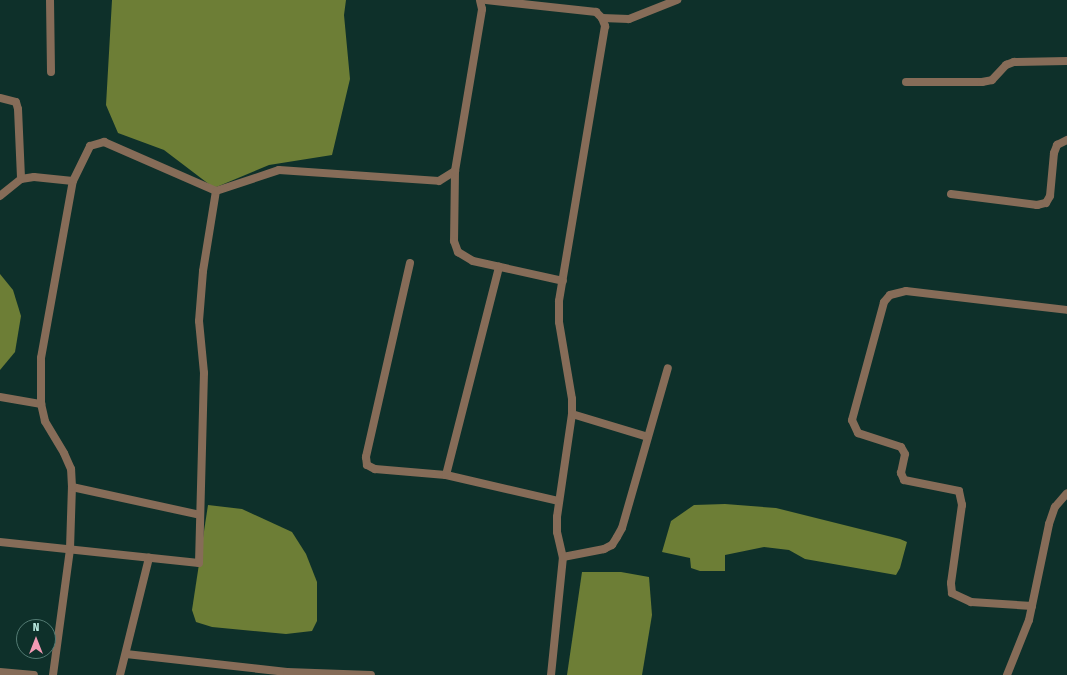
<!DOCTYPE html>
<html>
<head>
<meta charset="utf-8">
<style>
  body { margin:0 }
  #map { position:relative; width:1067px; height:675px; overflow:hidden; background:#0e302a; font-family:"Fira Sans Condensed",sans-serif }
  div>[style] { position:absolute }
  .water>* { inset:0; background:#6d7e36 }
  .street>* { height:8px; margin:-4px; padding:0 4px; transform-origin:4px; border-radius:4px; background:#866c58 }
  span { translate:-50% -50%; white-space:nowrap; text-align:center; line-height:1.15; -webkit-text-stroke:4px #0e302a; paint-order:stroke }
  .north { position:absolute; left:16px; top:619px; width:40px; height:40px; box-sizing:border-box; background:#0e302a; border:1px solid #537b73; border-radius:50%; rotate:0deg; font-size:11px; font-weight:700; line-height:16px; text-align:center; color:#bbebe1 }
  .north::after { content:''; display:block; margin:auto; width:14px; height:18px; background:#f19ab4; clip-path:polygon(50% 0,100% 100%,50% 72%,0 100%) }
</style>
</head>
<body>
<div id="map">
  <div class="water">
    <i style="clip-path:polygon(112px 0,346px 0,344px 15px,350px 79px,332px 155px,269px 165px,214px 188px,164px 150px,118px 133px,106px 105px)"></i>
    <i style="clip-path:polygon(0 274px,13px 290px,21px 316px,15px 352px,0 370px)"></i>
    <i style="clip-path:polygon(725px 504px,776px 508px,900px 539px,907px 542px,900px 568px,896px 575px,805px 559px,789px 550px,764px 547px,725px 555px,725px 571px,700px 571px,691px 568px,690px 558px,662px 552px,671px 521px,694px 505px)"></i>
    <i style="clip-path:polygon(208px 505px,242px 509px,292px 532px,306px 554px,317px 582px,317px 621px,312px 631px,286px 634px,212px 627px,196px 622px,192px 610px)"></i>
    <i style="clip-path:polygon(582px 572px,621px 572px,649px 577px,652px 615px,642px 675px,567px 675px)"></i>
  </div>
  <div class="street">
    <i style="left:50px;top:0;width:72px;rotate:89.2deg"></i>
    <i style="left:486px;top:0;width:111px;rotate:6.2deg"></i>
    <i style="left:596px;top:12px;width:8px;rotate:45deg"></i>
    <i style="left:602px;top:18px;width:9px;rotate:69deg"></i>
    <i style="left:605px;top:26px;width:279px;rotate:99.5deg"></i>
    <i style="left:559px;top:301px;width:21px;rotate:90deg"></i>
    <i style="left:559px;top:322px;width:78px;rotate:80.4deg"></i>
    <i style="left:572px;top:399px;width:15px;rotate:90deg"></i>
    <i style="left:572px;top:414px;width:104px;rotate:98.3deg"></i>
    <i style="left:557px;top:517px;width:15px;rotate:90deg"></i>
    <i style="left:557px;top:532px;width:26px;rotate:77deg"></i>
    <i style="left:563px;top:557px;width:119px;rotate:95.8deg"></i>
    <i style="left:602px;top:18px;width:27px;rotate:2deg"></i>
    <i style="left:629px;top:19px;width:52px;rotate:-21.6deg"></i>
    <i style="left:906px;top:82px;width:76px"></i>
    <i style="left:982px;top:82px;width:10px;rotate:-11deg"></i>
    <i style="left:992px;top:80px;width:21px;rotate:-47deg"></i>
    <i style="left:1006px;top:65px;width:9px;rotate:-21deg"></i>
    <i style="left:1014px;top:62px;width:53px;rotate:-1.1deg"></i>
    <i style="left:0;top:98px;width:16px;rotate:14deg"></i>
    <i style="left:16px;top:102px;width:7px;rotate:74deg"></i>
    <i style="left:18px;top:109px;width:70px;rotate:87.5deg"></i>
    <i style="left:455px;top:171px;width:70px;rotate:90.8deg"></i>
    <i style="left:454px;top:241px;width:12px;rotate:70deg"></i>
    <i style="left:458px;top:252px;width:17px;rotate:31deg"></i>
    <i style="left:473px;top:261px;width:92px;rotate:12.5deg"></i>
    <i style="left:951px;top:194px;width:87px;rotate:7.3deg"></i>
    <i style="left:1037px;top:205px;width:9px;rotate:-13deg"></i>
    <i style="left:1046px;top:203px;width:8px;rotate:-60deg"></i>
    <i style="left:1050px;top:196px;width:43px;rotate:-84.7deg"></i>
    <i style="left:1054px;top:153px;width:9px;rotate:-69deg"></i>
    <i style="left:1057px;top:145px;width:11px;rotate:-27deg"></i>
    <i style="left:0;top:196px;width:27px;rotate:-39deg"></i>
    <i style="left:21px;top:179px;width:13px;rotate:-9deg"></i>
    <i style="left:34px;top:177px;width:39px;rotate:6deg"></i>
    <i style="left:410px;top:263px;width:199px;rotate:102.8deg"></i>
    <i style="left:366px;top:457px;width:8px;rotate:83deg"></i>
    <i style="left:367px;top:465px;width:9px;rotate:27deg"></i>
    <i style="left:375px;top:469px;width:71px;rotate:4.8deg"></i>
    <i style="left:446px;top:475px;width:116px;rotate:13deg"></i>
    <i style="left:0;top:397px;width:42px;rotate:9.7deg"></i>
    <i style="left:572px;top:414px;width:79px;rotate:16.8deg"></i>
    <i style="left:446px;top:475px;width:215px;rotate:-75.7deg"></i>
    <i style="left:72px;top:487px;width:131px;rotate:12.3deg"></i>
    <i style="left:0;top:542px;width:200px;rotate:6deg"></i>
    <i style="left:199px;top:563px;width:190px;rotate:-88.5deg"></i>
    <i style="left:204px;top:373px;width:52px;rotate:-95.5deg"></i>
    <i style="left:199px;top:321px;width:50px;rotate:-85.4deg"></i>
    <i style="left:203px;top:271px;width:81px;rotate:-80.8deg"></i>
    <i style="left:563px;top:557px;width:42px;rotate:-11deg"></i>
    <i style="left:604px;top:549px;width:9px;rotate:-27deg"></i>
    <i style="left:612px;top:545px;width:9px;rotate:-58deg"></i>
    <i style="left:617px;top:537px;width:10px;rotate:-61deg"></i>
    <i style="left:622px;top:528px;width:166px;rotate:-74deg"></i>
    <i style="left:1032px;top:606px;width:61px;rotate:-176.2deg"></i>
    <i style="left:971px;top:602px;width:21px;rotate:-155deg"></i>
    <i style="left:952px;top:593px;width:10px;rotate:-96deg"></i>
    <i style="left:951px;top:583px;width:79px;rotate:-82deg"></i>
    <i style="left:962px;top:505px;width:14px;rotate:-102deg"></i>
    <i style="left:959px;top:491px;width:56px;rotate:-168.7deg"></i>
    <i style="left:904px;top:480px;width:8px;rotate:-113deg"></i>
    <i style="left:901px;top:473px;width:19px;rotate:-78deg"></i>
    <i style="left:905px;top:454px;width:8px;rotate:-120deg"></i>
    <i style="left:901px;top:447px;width:45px;rotate:-162deg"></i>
    <i style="left:858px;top:433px;width:14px;rotate:-115deg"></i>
    <i style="left:852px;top:420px;width:122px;rotate:-74.8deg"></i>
    <i style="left:884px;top:302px;width:9px;rotate:-49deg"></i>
    <i style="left:890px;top:295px;width:16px;rotate:-14deg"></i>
    <i style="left:906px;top:291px;width:162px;rotate:6.7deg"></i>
    <i style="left:126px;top:654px;width:162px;rotate:6.4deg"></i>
    <i style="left:287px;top:672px;width:84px;rotate:2deg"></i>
    <i style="left:0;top:672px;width:34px;rotate:5deg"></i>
    <i style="left:53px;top:675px;width:127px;rotate:-82.3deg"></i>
    <i style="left:70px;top:549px;width:62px;rotate:-88.2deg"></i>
    <i style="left:72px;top:487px;width:18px;rotate:-93deg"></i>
    <i style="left:71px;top:469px;width:17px;rotate:-114deg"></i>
    <i style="left:64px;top:453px;width:37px;rotate:-121deg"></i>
    <i style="left:45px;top:421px;width:17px;rotate:-103deg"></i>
    <i style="left:41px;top:404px;width:46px;rotate:-90deg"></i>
    <i style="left:41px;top:358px;width:180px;rotate:-79.8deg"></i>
    <i style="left:73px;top:181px;width:39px;rotate:-64deg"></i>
    <i style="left:90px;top:146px;width:15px;rotate:-16deg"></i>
    <i style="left:104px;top:142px;width:122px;rotate:23.6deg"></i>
    <i style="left:216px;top:191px;width:66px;rotate:-18.4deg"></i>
    <i style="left:279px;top:170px;width:160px;rotate:3.9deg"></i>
    <i style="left:439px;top:181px;width:19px;rotate:-32deg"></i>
    <i style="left:455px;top:171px;width:164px;rotate:-80.5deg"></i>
    <i style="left:482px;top:9px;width:9px;rotate:-103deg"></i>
    <i style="left:120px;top:675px;width:121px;rotate:-76.1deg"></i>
    <i style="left:1007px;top:675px;width:59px;rotate:-68.2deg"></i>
    <i style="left:1029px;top:620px;width:98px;rotate:-78.2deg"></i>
    <i style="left:1049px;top:524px;width:18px;rotate:-71deg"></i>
    <i style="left:1055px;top:507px;width:18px;rotate:-49deg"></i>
  </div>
  <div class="north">N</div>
</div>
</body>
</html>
